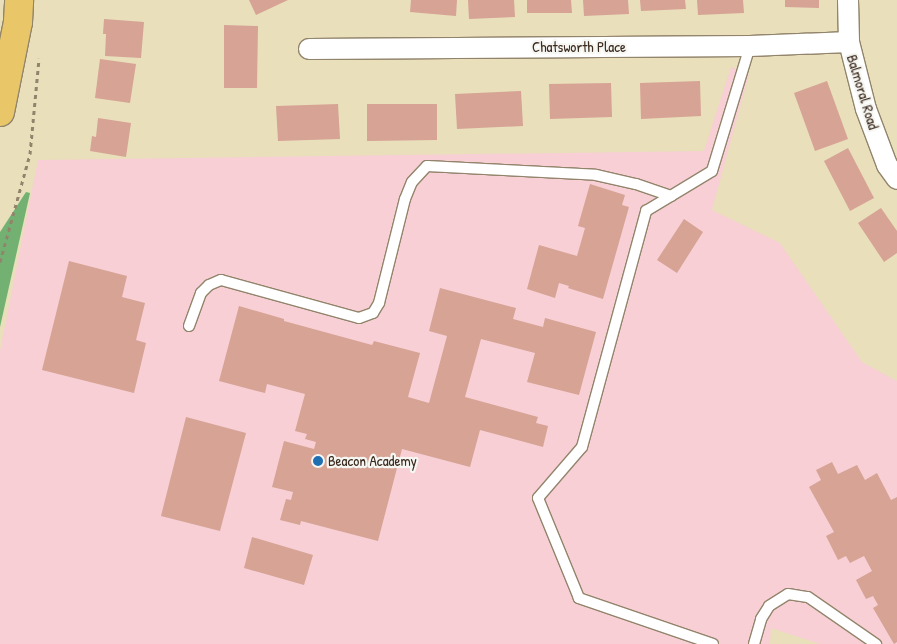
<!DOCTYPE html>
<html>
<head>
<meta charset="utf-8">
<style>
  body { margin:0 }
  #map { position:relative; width:897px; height:644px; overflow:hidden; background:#e9dfbb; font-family:"Patrick Hand",sans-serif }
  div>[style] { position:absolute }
  .built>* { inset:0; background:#f7cfd4 }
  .forest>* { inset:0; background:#73b172 }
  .building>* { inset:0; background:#d6a395 }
  .path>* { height:3px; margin-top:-1.5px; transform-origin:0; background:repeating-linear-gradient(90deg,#92846c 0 4px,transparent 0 8px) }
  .roads { filter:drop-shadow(1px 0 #92846c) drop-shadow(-1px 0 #92846c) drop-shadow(0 1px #92846c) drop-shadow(0 -1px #92846c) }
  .lane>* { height:10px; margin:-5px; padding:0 5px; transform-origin:5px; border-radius:5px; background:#fff }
  .street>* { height:20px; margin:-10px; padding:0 10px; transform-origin:10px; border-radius:10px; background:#fff }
  .primary>* { height:28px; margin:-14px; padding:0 14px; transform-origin:14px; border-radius:14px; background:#e9c769 }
  .dots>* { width:14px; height:14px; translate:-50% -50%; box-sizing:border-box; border:2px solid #f6f6f2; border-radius:50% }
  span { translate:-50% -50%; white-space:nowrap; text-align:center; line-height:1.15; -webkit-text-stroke:4.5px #f6f6f2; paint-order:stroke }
  .street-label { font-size:15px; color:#3b2a1e }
  .poi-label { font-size:15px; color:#3b2a1e }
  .left { translate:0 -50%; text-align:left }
</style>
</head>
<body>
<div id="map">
  <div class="built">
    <i style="clip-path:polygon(731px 67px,749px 75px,712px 210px,780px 243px,862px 362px,897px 381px,897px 644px,820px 644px,771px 628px,770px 644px,0 644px,0 351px,38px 160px,704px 151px)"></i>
  </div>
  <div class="forest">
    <i style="clip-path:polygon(26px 192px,30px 193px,0 327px,0 232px)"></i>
  </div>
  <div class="building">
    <i style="clip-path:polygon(249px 0,288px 0,256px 15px)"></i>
    <i style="clip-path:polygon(411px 0,457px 0,456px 16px,410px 12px)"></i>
    <i style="clip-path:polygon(468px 0,514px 0,515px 17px,469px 19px)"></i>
    <i style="clip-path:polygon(527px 0,571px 0,572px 13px,527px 13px)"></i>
    <i style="clip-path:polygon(583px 0,628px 0,629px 14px,584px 16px)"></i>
    <i style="clip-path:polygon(640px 0,685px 0,686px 9px,641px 11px)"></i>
    <i style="clip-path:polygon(697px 0,743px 0,744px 13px,698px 15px)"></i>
    <i style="clip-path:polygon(785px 0,819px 0,819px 8px,785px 7px)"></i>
    <i style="clip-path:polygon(104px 19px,144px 22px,141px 58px,105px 56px,106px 34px,103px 34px)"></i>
    <i style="clip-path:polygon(224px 25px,258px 26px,257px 88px,224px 88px)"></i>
    <i style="clip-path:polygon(100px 59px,136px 64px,130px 103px,95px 98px)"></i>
    <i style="clip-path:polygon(700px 81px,701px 116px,641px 119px,640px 83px)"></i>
    <i style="clip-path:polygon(827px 81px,848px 139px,815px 151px,794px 93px)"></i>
    <i style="clip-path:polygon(611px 83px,612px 117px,550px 119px,549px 84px)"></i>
    <i style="clip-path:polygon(521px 91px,523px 126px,457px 129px,455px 94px)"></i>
    <i style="clip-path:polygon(338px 104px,340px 139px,278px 141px,276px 106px)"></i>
    <i style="clip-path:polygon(367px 104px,437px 104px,437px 140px,367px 141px)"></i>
    <i style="clip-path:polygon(98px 118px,131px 123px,126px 157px,90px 151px,92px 136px,96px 137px)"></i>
    <i style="clip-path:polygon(848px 148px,874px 198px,850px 211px,824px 161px)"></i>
    <i style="clip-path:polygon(590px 184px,625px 195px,622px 205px,629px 207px,603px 299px,568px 288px,569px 286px,559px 283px,555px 298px,527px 289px,539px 245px,577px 256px,585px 228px,578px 226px)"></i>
    <i style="clip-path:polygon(881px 208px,897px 231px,897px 253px,884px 262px,858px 223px)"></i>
    <i style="clip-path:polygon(684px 219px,703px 232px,677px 273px,657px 260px)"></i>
    <i style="clip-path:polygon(69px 261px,127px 276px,122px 297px,145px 303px,136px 340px,146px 343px,134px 393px,42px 370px)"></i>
    <i style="clip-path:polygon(440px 288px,516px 308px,513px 319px,543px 327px,545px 318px,596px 332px,579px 395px,527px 382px,535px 353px,481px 339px,465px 397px,538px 417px,536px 423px,548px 426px,543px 447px,480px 430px,470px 467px,402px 449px,378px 541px,301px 521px,300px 525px,280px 520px,286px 499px,291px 500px,293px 492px,272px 487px,284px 441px,314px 449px,316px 442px,305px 439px,307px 434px,295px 431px,305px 394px,267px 384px,265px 393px,219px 381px,239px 306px,284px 319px,284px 321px,372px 345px,374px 341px,420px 353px,408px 397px,429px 403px,447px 336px,429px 331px)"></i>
    <i style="clip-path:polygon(186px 417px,246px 433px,220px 531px,161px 516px)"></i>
    <i style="clip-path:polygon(832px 462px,838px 474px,857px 465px,865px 480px,877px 473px,891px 500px,897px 497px,897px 642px,894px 644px,873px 608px,878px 605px,873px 596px,866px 599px,856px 580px,872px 571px,864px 556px,850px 563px,846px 556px,838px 560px,826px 536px,834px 532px,809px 487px,821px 480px,816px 470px)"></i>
    <i style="clip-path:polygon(252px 537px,313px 555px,304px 585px,244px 568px)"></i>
  </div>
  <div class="path">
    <i style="left:0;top:262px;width:112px;rotate:-74.5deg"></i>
    <i style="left:30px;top:154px;width:96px;rotate:-84.6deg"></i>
  </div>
  <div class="roads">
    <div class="lane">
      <i style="left:189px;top:326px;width:35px;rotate:-70deg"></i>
      <i style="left:201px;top:293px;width:11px;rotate:-45deg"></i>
      <i style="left:209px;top:285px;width:13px;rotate:-23deg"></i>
      <i style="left:221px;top:280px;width:143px;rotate:15.4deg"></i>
      <i style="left:359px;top:318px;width:15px;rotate:-20deg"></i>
      <i style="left:373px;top:313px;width:12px;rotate:-59deg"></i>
      <i style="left:379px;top:303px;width:107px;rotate:-76deg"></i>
      <i style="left:405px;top:199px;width:18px;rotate:-68deg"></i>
      <i style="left:412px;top:182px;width:22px;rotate:-47deg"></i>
      <i style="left:427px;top:166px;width:169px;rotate:3deg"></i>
      <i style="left:596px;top:175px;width:41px;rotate:12.7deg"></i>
      <i style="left:636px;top:184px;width:37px;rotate:19deg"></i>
      <i style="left:713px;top:644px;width:142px;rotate:-161.1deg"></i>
      <i style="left:579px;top:598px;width:108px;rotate:-112.3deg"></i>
      <i style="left:538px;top:498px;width:67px;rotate:-49.2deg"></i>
      <i style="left:582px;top:447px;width:245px;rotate:-74.8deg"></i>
      <i style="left:646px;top:211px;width:77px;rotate:-31.2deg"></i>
      <i style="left:712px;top:171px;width:131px;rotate:-73.1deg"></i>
      <i style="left:754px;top:644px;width:26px;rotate:-74deg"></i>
      <i style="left:761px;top:619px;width:15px;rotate:-58deg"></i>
      <i style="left:769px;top:606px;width:22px;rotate:-32deg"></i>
      <i style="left:788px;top:594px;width:20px;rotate:9deg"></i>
      <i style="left:808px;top:597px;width:83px;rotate:34.7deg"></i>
    </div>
    <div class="street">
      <i style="left:848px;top:0;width:42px;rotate:88.6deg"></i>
      <i style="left:849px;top:42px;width:69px;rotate:75.8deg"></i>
      <i style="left:866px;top:109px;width:60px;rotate:69.4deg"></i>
      <i style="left:887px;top:165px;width:17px;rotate:54deg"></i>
      <i style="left:309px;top:49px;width:441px;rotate:-0.4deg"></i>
      <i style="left:750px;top:46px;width:99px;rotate:-2.3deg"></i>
    </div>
    <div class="primary">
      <i style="left:0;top:112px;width:92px;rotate:-78.7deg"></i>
      <i style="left:18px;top:22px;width:22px;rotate:-87deg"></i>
    </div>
  </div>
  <div class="dots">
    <i style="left:318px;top:461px;background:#1f6fb2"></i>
  </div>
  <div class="street-label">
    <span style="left:579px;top:47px">Chatsworth Place</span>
    <span style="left:863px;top:92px;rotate:73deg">Balmoral Road</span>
  </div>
  <div class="poi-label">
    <span class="left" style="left:328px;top:461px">Beacon Academy</span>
  </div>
</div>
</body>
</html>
